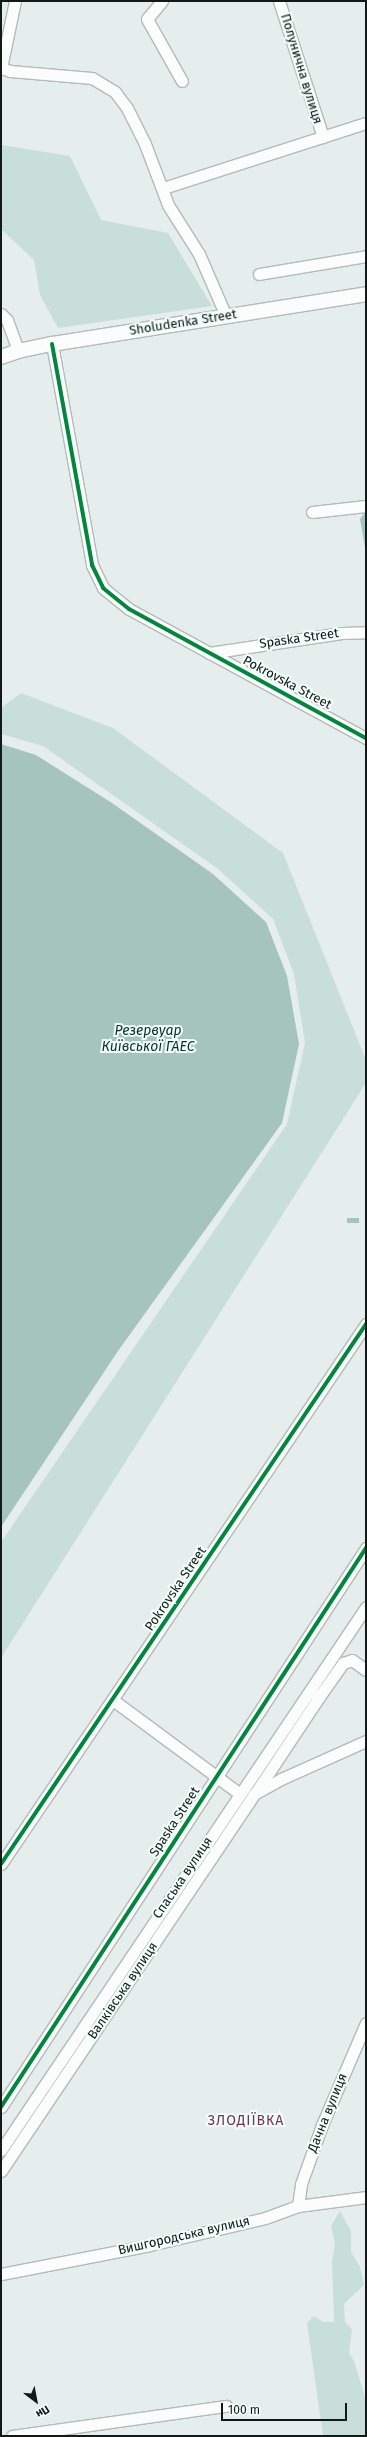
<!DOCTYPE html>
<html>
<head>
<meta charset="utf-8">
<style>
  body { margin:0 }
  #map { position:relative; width:367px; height:2437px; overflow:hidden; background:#e5eeec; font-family:"Fira Sans",sans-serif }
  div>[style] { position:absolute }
  .green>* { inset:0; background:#c8dfd9 }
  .water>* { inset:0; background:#a5c5bc }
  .roads { filter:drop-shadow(1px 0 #b3bab8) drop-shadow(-1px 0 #b3bab8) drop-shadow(0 1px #b3bab8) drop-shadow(0 -1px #b3bab8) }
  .minor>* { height:11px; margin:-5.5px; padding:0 5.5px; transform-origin:5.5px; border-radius:5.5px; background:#fbfcfc }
  .major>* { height:14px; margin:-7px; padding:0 7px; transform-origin:7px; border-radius:7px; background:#fbfcfc }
  .cycleway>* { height:4px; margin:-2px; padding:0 2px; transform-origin:2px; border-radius:2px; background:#00873e }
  span { translate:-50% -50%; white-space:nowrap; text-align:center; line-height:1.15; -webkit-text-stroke:4px #f1fefa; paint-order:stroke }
  .street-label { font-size:13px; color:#131917 }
  .water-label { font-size:14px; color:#093128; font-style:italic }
  .neighbourhood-label { font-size:14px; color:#773450; letter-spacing:1px }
  .frame { position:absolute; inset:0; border:2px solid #131917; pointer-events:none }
  .north { position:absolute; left:16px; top:2381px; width:40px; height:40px; -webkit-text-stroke:3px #f1fefa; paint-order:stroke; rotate:148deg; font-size:11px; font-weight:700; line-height:16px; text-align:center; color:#131917 }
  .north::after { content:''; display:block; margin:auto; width:14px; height:18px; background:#131917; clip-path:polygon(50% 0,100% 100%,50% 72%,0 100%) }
  .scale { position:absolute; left:221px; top:2403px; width:126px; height:18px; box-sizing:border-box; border:2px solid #131917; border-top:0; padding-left:5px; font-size:12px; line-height:14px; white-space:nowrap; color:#131917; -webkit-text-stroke:3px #f1fefa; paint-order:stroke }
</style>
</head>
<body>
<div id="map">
  <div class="green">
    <i style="clip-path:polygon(1px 145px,70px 156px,101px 220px,168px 233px,212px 306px,58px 328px,40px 295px,34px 260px,1px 229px)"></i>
    <i style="clip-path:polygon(21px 693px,113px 728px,283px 853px,366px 1060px,366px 1083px,1px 1658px,1px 1542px,287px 1124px,305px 1043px,294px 974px,273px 919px,218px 869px,43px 746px,1px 734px,1px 708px)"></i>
    <i style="clip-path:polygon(340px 2211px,351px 2231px,351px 2252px,360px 2267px,364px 2285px,344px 2304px,345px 2322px,352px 2329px,349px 2353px,354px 2361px,366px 2400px,366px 2436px,323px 2436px,307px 2323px,314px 2316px,323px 2322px,334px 2322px,332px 2261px,335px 2243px,331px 2226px)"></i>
  </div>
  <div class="water">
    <i style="clip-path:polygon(366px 511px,366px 553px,360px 519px)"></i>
    <i style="clip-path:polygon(1px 744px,36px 755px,112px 803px,213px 874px,266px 922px,287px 976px,299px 1044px,282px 1123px,118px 1351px,1px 1527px)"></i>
    <i style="clip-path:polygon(347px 1218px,359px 1218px,359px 1223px,347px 1223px)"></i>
  </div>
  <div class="roads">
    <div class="minor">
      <i style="left:162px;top:1px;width:23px;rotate:130deg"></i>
      <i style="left:147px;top:19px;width:71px;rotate:60.6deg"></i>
      <i style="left:279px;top:1px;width:143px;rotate:72.1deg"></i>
      <i style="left:1px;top:68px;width:9px;rotate:18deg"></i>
      <i style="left:10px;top:71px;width:82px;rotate:4.9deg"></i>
      <i style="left:92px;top:78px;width:27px;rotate:31deg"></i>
      <i style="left:115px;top:92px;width:20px;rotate:53deg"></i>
      <i style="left:127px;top:108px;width:40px;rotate:63.4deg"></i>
      <i style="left:145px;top:144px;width:65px;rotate:69.3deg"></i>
      <i style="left:168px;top:205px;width:58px;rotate:57.7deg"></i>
      <i style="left:199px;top:254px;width:68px;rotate:66.5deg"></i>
      <i style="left:1px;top:68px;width:68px;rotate:-78.2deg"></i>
      <i style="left:163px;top:188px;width:213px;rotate:-17.8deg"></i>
      <i style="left:259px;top:274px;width:109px;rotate:-9.5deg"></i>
      <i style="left:1px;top:314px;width:8px;rotate:45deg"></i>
      <i style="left:7px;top:320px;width:33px;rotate:70deg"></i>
      <i style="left:52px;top:344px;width:225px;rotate:79.7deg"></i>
      <i style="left:92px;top:565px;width:25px;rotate:64deg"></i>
      <i style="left:103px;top:588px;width:33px;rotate:39deg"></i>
      <i style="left:129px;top:609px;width:270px;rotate:28.6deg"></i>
      <i style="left:312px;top:512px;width:54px;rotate:-6.3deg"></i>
      <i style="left:209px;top:653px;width:134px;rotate:-8.6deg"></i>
      <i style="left:342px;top:633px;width:24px;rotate:-2deg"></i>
      <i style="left:313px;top:1693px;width:7px;rotate:34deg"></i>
      <i style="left:319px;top:1697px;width:42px;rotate:-54.8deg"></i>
      <i style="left:343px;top:1663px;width:9px;rotate:-18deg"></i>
      <i style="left:352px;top:1660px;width:17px;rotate:36deg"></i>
      <i style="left:113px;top:1700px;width:158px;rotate:36.5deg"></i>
      <i style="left:256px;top:1792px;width:114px;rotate:-56.4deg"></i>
      <i style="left:1px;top:1864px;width:652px;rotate:-55.94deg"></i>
      <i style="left:1px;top:2107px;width:668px;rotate:-56.86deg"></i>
      <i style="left:1px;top:2150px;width:654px;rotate:-56.09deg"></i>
      <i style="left:1px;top:2171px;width:454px;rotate:-56.1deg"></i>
      <i style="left:254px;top:1794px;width:31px;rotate:-29deg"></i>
      <i style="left:281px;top:1779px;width:93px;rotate:-24.1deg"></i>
      <i style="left:298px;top:2206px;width:22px;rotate:-82deg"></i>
      <i style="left:301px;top:2184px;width:63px;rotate:-70.4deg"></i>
      <i style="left:322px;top:2125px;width:111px;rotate:-66.7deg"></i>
      <i style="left:1px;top:2274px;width:152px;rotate:-11deg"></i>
      <i style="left:150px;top:2245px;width:118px;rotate:-13.2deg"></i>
      <i style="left:265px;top:2218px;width:35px;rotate:-20deg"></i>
      <i style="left:298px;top:2206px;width:69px;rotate:-7.5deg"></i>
      <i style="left:12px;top:2436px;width:216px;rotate:-8deg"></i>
    </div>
    <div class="major">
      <i style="left:1px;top:357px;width:18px;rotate:-19deg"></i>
      <i style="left:18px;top:351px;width:35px;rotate:-12deg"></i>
      <i style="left:52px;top:344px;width:318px;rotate:-9deg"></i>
    </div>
  </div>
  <div class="cycleway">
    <i style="left:52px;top:344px;width:225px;rotate:79.7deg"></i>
    <i style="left:92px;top:565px;width:25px;rotate:64deg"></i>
    <i style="left:103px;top:588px;width:33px;rotate:39deg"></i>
    <i style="left:129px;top:609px;width:270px;rotate:28.6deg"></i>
    <i style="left:1px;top:1864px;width:652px;rotate:-55.94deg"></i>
    <i style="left:1px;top:2107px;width:668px;rotate:-56.86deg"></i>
  </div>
  <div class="street-label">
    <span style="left:301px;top:69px;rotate:73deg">Полунична вулиця</span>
    <span style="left:183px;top:323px;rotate:-9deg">Sholudenka Street</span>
    <span style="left:299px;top:639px;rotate:-8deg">Spaska Street</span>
    <span style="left:287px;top:683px;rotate:28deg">Pokrovska Street</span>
    <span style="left:176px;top:1589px;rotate:-56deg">Pokrovska Street</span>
    <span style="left:175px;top:1822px;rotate:-57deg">Spaska Street</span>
    <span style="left:183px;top:1878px;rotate:-56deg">Спаська вулиця</span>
    <span style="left:123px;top:1991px;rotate:-56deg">Валківська вулиця</span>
    <span style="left:328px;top:2113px;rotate:-68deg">Дачна вулиця</span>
    <span style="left:184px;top:2236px;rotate:-13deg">Вишгородська вулиця</span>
  </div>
  <div class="water-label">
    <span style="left:148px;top:1039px">Резервуар<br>Київської ГАЕС</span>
  </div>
  <div class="neighbourhood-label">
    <span style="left:246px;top:2121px">ЗЛОДІЇВКА</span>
  </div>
  <div class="frame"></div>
  <div class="north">Пн</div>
  <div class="scale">100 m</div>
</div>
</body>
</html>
